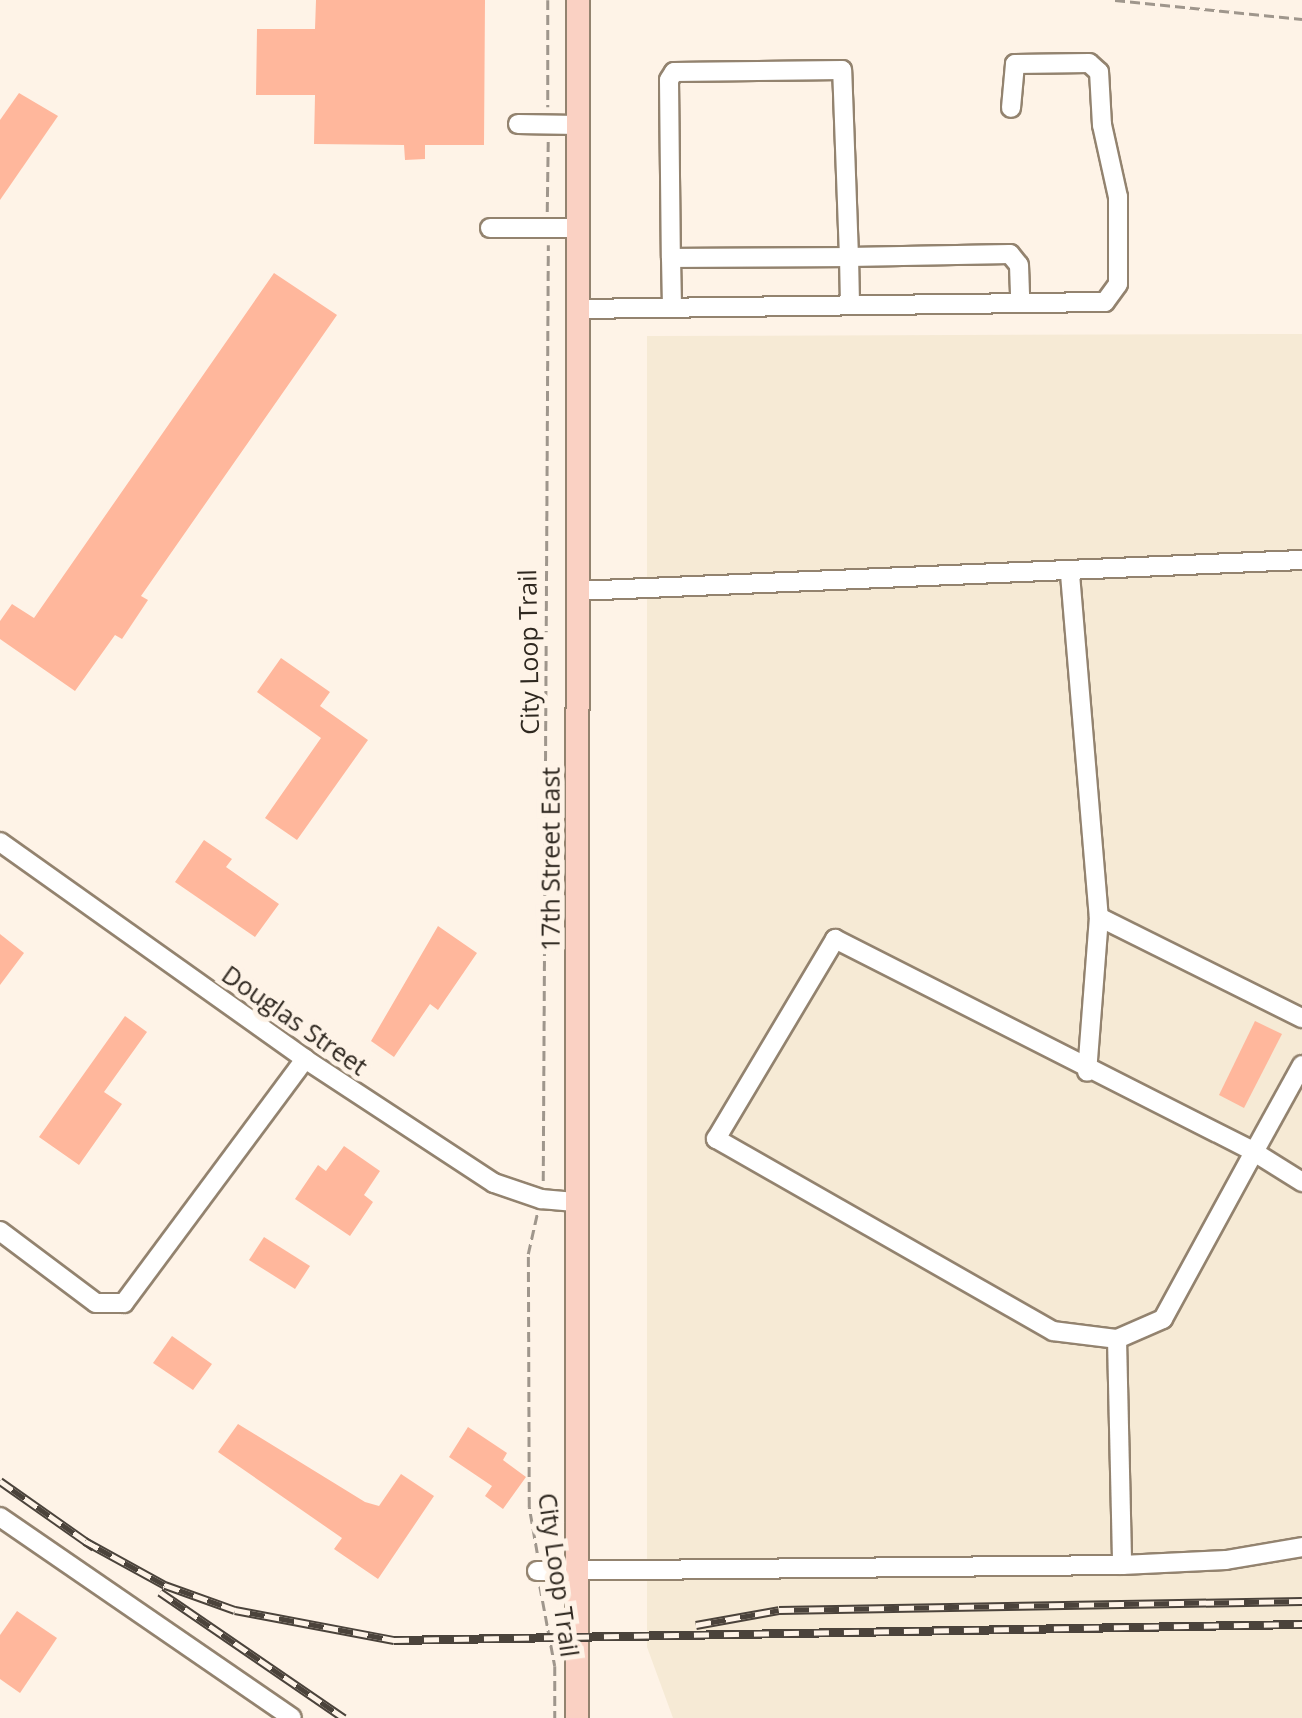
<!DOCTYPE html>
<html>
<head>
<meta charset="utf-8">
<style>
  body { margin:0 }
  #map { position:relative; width:1302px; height:1718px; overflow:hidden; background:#fef3e7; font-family:"Open Sans",sans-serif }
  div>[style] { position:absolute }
  .industrial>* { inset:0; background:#f6ead5 }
  .building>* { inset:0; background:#ffb79c }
  .path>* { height:2.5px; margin-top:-1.25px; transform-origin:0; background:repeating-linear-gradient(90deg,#9f968c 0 10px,transparent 0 15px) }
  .roads { filter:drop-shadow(2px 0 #93836f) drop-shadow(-2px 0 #93836f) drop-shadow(0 2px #93836f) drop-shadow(0 -2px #93836f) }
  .minor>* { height:18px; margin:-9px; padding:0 9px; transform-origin:9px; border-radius:9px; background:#fff }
  .major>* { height:22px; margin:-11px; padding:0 11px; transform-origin:11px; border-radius:11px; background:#fad1c3 }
  .rail>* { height:9px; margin-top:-4.5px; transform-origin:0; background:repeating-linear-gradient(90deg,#fef3e7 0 15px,#4b433b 0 30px); box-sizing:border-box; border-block:2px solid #4b433b }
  span { translate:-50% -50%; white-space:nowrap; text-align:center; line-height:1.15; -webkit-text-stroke:10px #fef3e7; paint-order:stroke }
  .street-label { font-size:25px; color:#2f2820 }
</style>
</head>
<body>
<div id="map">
  <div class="industrial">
    <i style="clip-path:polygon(1302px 334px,1302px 1718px,673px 1718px,647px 1647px,647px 336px)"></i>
  </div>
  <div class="building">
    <i style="clip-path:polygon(316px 0,485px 0,484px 145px,425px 145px,425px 159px,405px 160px,404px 145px,314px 144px,315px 95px,256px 95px,257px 29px,315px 29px)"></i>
    <i style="clip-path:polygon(19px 93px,58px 116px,0 200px,0 120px)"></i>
    <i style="clip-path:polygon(274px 273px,337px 315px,141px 596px,148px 600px,122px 639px,115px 635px,75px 691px,0 639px,0 621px,12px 604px,34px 618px)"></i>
    <i style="clip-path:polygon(281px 658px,330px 692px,320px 706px,368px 740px,297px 840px,265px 818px,321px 738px,257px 692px)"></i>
    <i style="clip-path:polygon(204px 840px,232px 859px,226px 867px,279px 904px,255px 937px,175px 882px)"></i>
    <i style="clip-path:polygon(438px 926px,477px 953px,438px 1010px,430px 1004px,394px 1057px,371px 1041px)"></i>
    <i style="clip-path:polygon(0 934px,24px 953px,0 985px)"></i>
    <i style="clip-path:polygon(125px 1016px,147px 1032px,104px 1092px,122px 1104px,79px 1165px,39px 1137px)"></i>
    <i style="clip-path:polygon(1255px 1021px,1282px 1034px,1244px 1108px,1219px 1095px)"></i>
    <i style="clip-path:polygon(344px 1146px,380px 1171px,364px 1195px,373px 1202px,350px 1236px,295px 1199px,318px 1165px,326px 1171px)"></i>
    <i style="clip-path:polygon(264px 1237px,310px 1266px,295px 1289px,249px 1260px)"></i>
    <i style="clip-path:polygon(172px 1336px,212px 1364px,193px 1390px,153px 1363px)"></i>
    <i style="clip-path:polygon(238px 1424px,365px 1502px,379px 1506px,401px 1474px,434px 1496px,378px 1579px,334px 1549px,342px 1538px,218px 1452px)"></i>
    <i style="clip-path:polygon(468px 1427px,507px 1453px,503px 1460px,526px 1477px,503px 1509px,485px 1496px,492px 1486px,449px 1457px)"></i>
    <i style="clip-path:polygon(17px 1611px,57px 1638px,20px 1693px,0 1679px,0 1635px)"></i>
  </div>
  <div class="path">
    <i style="left:548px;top:0;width:107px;rotate:90deg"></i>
    <i style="left:1115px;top:0;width:188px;rotate:5.8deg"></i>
    <i style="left:547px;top:212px;width:72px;rotate:-89.2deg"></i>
    <i style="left:543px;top:1181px;width:936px;rotate:-89.69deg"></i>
    <i style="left:537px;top:1553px;width:47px;rotate:-99.9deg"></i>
    <i style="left:529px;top:1507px;width:253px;rotate:-90.2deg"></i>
    <i style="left:528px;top:1254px;width:41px;rotate:-77.3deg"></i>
    <i style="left:540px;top:1586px;width:81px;rotate:79.4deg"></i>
    <i style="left:555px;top:1666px;width:52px;rotate:90deg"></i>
  </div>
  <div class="roads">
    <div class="minor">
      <i style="left:518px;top:124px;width:60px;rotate:1deg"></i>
      <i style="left:490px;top:228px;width:87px"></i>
      <i style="left:671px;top:258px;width:178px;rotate:-0.3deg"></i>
      <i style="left:849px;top:257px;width:187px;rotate:-92.1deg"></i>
      <i style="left:842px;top:70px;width:168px;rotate:179.3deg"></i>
      <i style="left:674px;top:72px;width:9px;rotate:122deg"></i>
      <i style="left:669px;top:80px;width:178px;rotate:89.4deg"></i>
      <i style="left:671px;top:258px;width:49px;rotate:88.8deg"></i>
      <i style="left:850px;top:304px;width:47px;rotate:-91.2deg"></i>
      <i style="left:849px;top:257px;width:161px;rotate:-1.1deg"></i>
      <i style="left:1010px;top:254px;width:14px;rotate:51deg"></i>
      <i style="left:1019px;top:265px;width:36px;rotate:88deg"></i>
      <i style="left:577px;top:309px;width:528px;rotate:-0.76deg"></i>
      <i style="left:1105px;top:302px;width:22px;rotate:-54deg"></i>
      <i style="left:1118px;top:284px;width:87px;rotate:-90deg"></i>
      <i style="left:1118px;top:197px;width:74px;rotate:-102.5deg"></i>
      <i style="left:1102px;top:125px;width:53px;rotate:-93.2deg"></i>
      <i style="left:1099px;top:72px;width:13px;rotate:-138deg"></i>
      <i style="left:1089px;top:63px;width:74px;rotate:179.2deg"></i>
      <i style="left:1015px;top:64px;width:44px;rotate:95.2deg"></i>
      <i style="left:1070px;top:574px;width:344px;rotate:85.2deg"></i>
      <i style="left:1099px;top:917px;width:155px;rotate:94.4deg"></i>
      <i style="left:577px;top:591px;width:726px;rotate:-2.45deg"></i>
      <i style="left:0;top:842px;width:374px;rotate:35.4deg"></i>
      <i style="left:305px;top:1059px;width:226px;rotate:33.3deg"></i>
      <i style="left:494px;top:1183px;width:50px;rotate:18.8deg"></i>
      <i style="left:541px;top:1199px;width:37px;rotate:5deg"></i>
      <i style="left:1099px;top:917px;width:227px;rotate:26.5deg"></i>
      <i style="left:1302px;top:1065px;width:99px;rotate:118.9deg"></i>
      <i style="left:1254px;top:1152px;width:190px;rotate:118.6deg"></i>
      <i style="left:1163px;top:1319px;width:50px;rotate:156.5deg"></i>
      <i style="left:1117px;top:1339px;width:64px;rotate:-172.9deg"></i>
      <i style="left:1053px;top:1331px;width:388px;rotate:-150.3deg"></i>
      <i style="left:716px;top:1139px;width:233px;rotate:-59.2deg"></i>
      <i style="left:835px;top:939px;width:470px;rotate:26.9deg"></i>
      <i style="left:1254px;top:1152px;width:57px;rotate:32deg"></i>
      <i style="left:0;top:1231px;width:120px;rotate:36.9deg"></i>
      <i style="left:96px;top:1303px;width:28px"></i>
      <i style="left:124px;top:1303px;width:304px;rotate:-53.4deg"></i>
      <i style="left:1117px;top:1339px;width:226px;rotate:88.7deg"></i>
      <i style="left:1122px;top:1565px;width:104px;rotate:-2.8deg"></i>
      <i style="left:1226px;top:1560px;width:77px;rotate:-9.7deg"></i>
      <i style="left:0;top:1517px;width:354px;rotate:34.5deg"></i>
      <i style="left:537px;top:1571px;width:585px;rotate:-0.59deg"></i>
    </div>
    <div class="major">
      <i style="left:577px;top:1718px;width:1718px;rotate:-89.97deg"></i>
    </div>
  </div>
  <div class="rail">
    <i style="left:0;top:1481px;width:115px;rotate:35.1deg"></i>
    <i style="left:85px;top:1541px;width:91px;rotate:28.8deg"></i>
    <i style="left:165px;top:1585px;width:74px;rotate:19.7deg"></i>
    <i style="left:235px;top:1610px;width:162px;rotate:10.7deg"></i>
    <i style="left:394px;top:1640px;width:908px;rotate:-1.01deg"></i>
    <i style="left:160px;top:1592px;width:223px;rotate:34.4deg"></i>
    <i style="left:696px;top:1625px;width:84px;rotate:-10.2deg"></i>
    <i style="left:779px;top:1610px;width:523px;rotate:-0.99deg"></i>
  </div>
  <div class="street-label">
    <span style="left:528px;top:652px;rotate:-91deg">City Loop Trail</span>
    <span style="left:550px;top:859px;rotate:-90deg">17th Street East</span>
    <span style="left:295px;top:1020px;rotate:35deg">Douglas Street</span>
    <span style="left:559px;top:1575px;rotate:82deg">City Loop Trail</span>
  </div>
</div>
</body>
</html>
